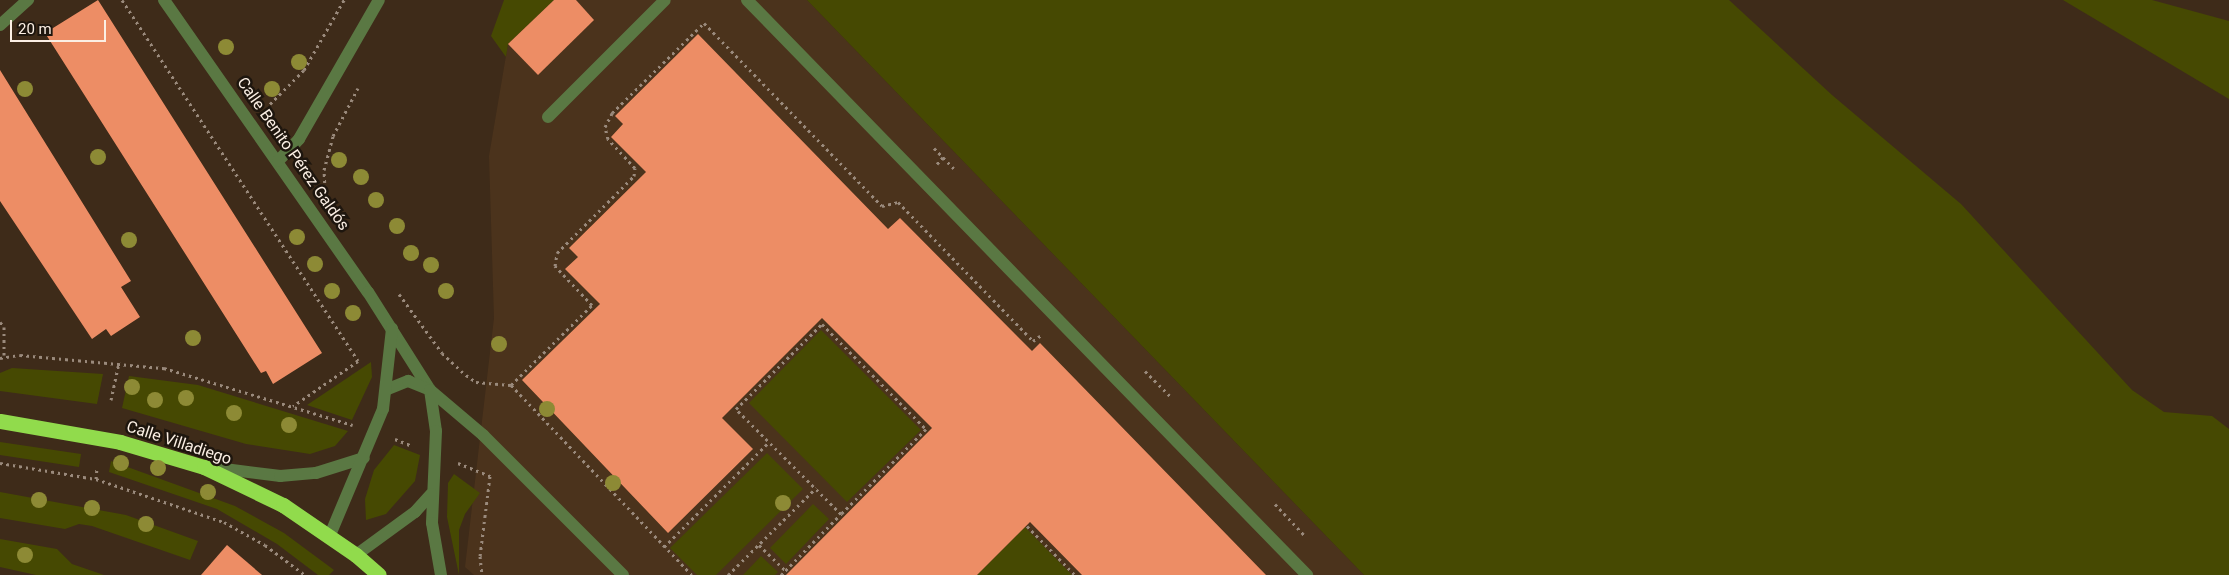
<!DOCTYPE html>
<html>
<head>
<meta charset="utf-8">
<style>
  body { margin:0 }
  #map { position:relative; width:2229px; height:575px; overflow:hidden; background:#3e2b19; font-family:Roboto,sans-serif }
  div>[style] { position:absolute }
  .built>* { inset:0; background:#4b331c }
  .green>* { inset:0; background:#464902 }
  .building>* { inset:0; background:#ed8d65 }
  .path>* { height:3px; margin-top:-1.5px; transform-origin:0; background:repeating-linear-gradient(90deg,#9a8a7c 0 2.5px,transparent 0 6.5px) }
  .minor>* { height:12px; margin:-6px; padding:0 6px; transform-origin:6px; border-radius:6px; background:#5a7843 }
  .highway>* { height:15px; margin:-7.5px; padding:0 7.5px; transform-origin:7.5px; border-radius:7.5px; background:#91db4c }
  .trees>* { width:16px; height:16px; margin:-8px; border-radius:50%; background:#8d8a35 }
  span { translate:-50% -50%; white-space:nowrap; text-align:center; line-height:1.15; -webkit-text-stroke:5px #1e160e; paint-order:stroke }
  .street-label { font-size:16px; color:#fbefe4 }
  .scale { position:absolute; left:10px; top:20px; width:96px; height:22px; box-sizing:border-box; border:2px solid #fbefe4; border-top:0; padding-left:6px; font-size:15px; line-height:18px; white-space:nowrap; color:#fbefe4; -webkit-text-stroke:4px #1e160e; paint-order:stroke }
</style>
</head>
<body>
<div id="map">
  <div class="built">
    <i style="clip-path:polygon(554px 0,807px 0,1364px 575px,474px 575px,465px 567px,494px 318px,489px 156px,508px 44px)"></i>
  </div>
  <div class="green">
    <i style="clip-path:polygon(504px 0,554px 0,508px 44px,506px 57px,491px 36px)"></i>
    <i style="clip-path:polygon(807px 0,1729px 0,1832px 95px,1961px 204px,2132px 390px,2164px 412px,2212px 416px,2229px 429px,2229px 575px,1364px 575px)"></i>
    <i style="clip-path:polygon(2063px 0,2152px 0,2229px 21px,2229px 99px)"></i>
    <i style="clip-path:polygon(821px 330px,921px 430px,847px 502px,749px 403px)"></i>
    <i style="clip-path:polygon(371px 362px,372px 377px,352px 420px,307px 405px)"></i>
    <i style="clip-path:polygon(12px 368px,103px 374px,97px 404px,0 391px,0 373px)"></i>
    <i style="clip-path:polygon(129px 376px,198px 385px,348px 431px,335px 446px,310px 454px,246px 444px,122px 408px)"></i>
    <i style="clip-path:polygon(0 442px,81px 454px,79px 467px,0 455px)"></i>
    <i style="clip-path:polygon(394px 445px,420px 455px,415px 481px,386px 514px,366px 520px,365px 499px,374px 470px)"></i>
    <i style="clip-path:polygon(767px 453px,803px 489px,716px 575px,697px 575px,670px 548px)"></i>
    <i style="clip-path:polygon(111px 461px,235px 506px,284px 533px,334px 570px,329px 575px,318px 575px,277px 544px,217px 509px,109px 472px)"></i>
    <i style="clip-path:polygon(454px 474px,480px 493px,465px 514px,459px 530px,459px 575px,447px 517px,448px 483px)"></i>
    <i style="clip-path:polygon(0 492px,126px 515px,198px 541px,190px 560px,92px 526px,79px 524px,65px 529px,0 518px)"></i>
    <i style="clip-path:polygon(813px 504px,829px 519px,786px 564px,770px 548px)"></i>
    <i style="clip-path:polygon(1025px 527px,1072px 575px,977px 575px)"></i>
    <i style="clip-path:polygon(0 539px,57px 549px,72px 564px,104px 575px,36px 575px,0 567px)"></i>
    <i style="clip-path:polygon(761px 556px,778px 572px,775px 575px,743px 575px)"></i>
  </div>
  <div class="building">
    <i style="clip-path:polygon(98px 0,322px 353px,273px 384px,266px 371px,261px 373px,45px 33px)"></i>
    <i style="clip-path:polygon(554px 0,576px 0,594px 20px,538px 75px,508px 44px)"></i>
    <i style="clip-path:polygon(698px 34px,888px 229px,900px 218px,1032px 351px,1040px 343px,1266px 575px,1082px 575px,1030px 522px,977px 575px,786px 575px,932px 428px,822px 318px,722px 418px,753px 449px,668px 533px,522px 380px,600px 304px,565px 269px,578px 257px,569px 248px,646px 172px,611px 137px,623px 124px,615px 116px)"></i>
    <i style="clip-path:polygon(0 70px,131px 281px,121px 287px,140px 317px,111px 336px,106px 329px,92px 339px,0 201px)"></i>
    <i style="clip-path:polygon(227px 545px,262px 575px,201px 575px)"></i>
  </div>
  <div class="path">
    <i style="left:122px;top:0;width:431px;rotate:56.8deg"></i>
    <i style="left:358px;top:361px;width:79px;rotate:145.3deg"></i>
    <i style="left:270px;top:104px;width:48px;rotate:-45deg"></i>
    <i style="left:304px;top:70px;width:81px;rotate:-60.3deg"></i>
    <i style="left:934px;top:148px;width:30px;rotate:46deg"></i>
    <i style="left:937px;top:164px;width:9px;rotate:-49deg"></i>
    <i style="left:325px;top:189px;width:19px;rotate:-93deg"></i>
    <i style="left:324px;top:170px;width:35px;rotate:-75deg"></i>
    <i style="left:333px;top:136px;width:54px;rotate:-62.5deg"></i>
    <i style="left:399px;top:294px;width:73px;rotate:53.9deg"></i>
    <i style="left:442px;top:353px;width:33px;rotate:43deg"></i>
    <i style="left:466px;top:375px;width:12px;rotate:35deg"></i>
    <i style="left:476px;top:382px;width:35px;rotate:5deg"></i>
    <i style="left:511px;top:385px;width:114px;rotate:-44.6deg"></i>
    <i style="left:592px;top:305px;width:54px;rotate:-133.5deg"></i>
    <i style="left:555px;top:266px;width:13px;rotate:-81deg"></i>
    <i style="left:557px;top:253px;width:109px;rotate:-45deg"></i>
    <i style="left:634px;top:176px;width:8px;rotate:-83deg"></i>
    <i style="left:635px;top:168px;width:40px;rotate:-133deg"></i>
    <i style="left:608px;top:139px;width:12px;rotate:-104deg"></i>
    <i style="left:605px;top:127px;width:16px;rotate:-63deg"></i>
    <i style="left:612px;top:113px;width:129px;rotate:-44.4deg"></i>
    <i style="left:704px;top:23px;width:255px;rotate:45.8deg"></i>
    <i style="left:882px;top:206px;width:16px;rotate:-14deg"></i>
    <i style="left:898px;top:202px;width:194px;rotate:45.8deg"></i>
    <i style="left:1033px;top:341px;width:9px;rotate:-36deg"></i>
    <i style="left:0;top:322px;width:6px;rotate:51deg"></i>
    <i style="left:4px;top:327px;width:28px;rotate:90deg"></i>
    <i style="left:0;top:358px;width:20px;rotate:-9deg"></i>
    <i style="left:20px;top:355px;width:145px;rotate:5.2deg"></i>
    <i style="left:164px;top:368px;width:197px;rotate:16.8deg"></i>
    <i style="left:1145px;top:371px;width:37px;rotate:45deg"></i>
    <i style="left:511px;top:385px;width:262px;rotate:46.4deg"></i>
    <i style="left:111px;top:400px;width:39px;rotate:-78deg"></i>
    <i style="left:395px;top:439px;width:18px;rotate:22deg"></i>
    <i style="left:0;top:463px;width:97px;rotate:9.5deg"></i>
    <i style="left:96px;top:479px;width:135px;rotate:18.6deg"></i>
    <i style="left:224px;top:522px;width:47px;rotate:29.3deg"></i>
    <i style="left:265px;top:545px;width:50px;rotate:36.9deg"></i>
    <i style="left:458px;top:463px;width:35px;rotate:22deg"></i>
    <i style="left:490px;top:476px;width:81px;rotate:97.1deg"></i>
    <i style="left:480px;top:556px;width:19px;rotate:84deg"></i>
    <i style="left:96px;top:479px;width:11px;rotate:-85deg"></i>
    <i style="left:1275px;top:504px;width:45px;rotate:46.8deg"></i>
    <i style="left:1027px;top:526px;width:69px;rotate:45.6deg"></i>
    <i style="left:759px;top:545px;width:36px;rotate:44deg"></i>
    <i style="left:664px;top:547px;width:148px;rotate:-45deg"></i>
    <i style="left:728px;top:575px;width:124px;rotate:-44.7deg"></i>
    <i style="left:781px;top:575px;width:86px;rotate:-45.5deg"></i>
    <i style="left:841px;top:514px;width:148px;rotate:-135deg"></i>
    <i style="left:736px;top:409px;width:121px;rotate:-44.7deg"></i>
    <i style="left:822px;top:324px;width:148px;rotate:45.3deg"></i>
    <i style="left:926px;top:429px;width:120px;rotate:135deg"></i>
  </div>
  <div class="minor">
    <i style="left:164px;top:0;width:356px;rotate:55.1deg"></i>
    <i style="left:368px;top:292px;width:116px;rotate:57.7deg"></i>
    <i style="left:430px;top:390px;width:41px;rotate:81.7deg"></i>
    <i style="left:436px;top:431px;width:92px;rotate:92.5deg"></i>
    <i style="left:432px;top:523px;width:53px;rotate:80.2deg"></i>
    <i style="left:747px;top:0;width:803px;rotate:45.76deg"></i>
    <i style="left:0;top:25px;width:38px;rotate:-42deg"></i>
    <i style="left:548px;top:117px;width:165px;rotate:-45deg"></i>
    <i style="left:278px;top:161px;width:30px;rotate:-46deg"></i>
    <i style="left:299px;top:139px;width:160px;rotate:-60.1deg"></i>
    <i style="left:388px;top:389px;width:22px;rotate:-22deg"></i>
    <i style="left:408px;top:381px;width:24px;rotate:22deg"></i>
    <i style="left:430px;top:390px;width:70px;rotate:40.3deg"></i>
    <i style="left:483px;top:435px;width:198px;rotate:45deg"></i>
    <i style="left:209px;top:467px;width:72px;rotate:7.2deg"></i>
    <i style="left:280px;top:476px;width:36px;rotate:-5deg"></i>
    <i style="left:316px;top:473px;width:50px;rotate:-17.4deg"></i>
    <i style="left:330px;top:535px;width:137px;rotate:-67.2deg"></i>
    <i style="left:383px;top:409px;width:81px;rotate:-83.6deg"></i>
    <i style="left:356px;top:555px;width:73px;rotate:-36.1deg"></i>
    <i style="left:415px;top:512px;width:24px;rotate:-48deg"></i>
  </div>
  <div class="highway">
    <i style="left:0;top:421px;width:122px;rotate:9.9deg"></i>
    <i style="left:120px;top:442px;width:88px;rotate:16.6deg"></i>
    <i style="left:204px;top:467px;width:88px;rotate:25.7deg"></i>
    <i style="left:283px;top:505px;width:88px;rotate:34.4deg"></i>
    <i style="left:356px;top:555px;width:30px;rotate:41deg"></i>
  </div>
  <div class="trees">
    <i style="left:226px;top:47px"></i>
    <i style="left:299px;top:62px"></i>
    <i style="left:25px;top:89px"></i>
    <i style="left:272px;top:89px"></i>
    <i style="left:98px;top:157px"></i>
    <i style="left:339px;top:160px"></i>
    <i style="left:361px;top:177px"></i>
    <i style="left:376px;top:200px"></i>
    <i style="left:397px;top:226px"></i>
    <i style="left:297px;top:237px"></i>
    <i style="left:129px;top:240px"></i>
    <i style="left:411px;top:253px"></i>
    <i style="left:315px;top:264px"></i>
    <i style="left:431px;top:265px"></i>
    <i style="left:332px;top:291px"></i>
    <i style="left:446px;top:291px"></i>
    <i style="left:353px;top:313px"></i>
    <i style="left:193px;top:338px"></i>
    <i style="left:499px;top:344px"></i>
    <i style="left:132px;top:387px"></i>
    <i style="left:186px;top:398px"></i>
    <i style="left:155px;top:400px"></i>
    <i style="left:547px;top:409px"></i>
    <i style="left:234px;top:413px"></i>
    <i style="left:289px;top:425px"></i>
    <i style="left:121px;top:463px"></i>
    <i style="left:158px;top:468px"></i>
    <i style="left:613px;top:483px"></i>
    <i style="left:208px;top:492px"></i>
    <i style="left:39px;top:500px"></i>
    <i style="left:783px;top:503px"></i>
    <i style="left:92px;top:508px"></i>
    <i style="left:146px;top:524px"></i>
    <i style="left:25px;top:555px"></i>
  </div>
  <div class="street-label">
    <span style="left:293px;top:154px;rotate:55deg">Calle Benito Pérez Galdós</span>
    <span style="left:179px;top:443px;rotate:18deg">Calle Villadiego</span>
  </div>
  <div class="scale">20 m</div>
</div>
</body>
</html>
